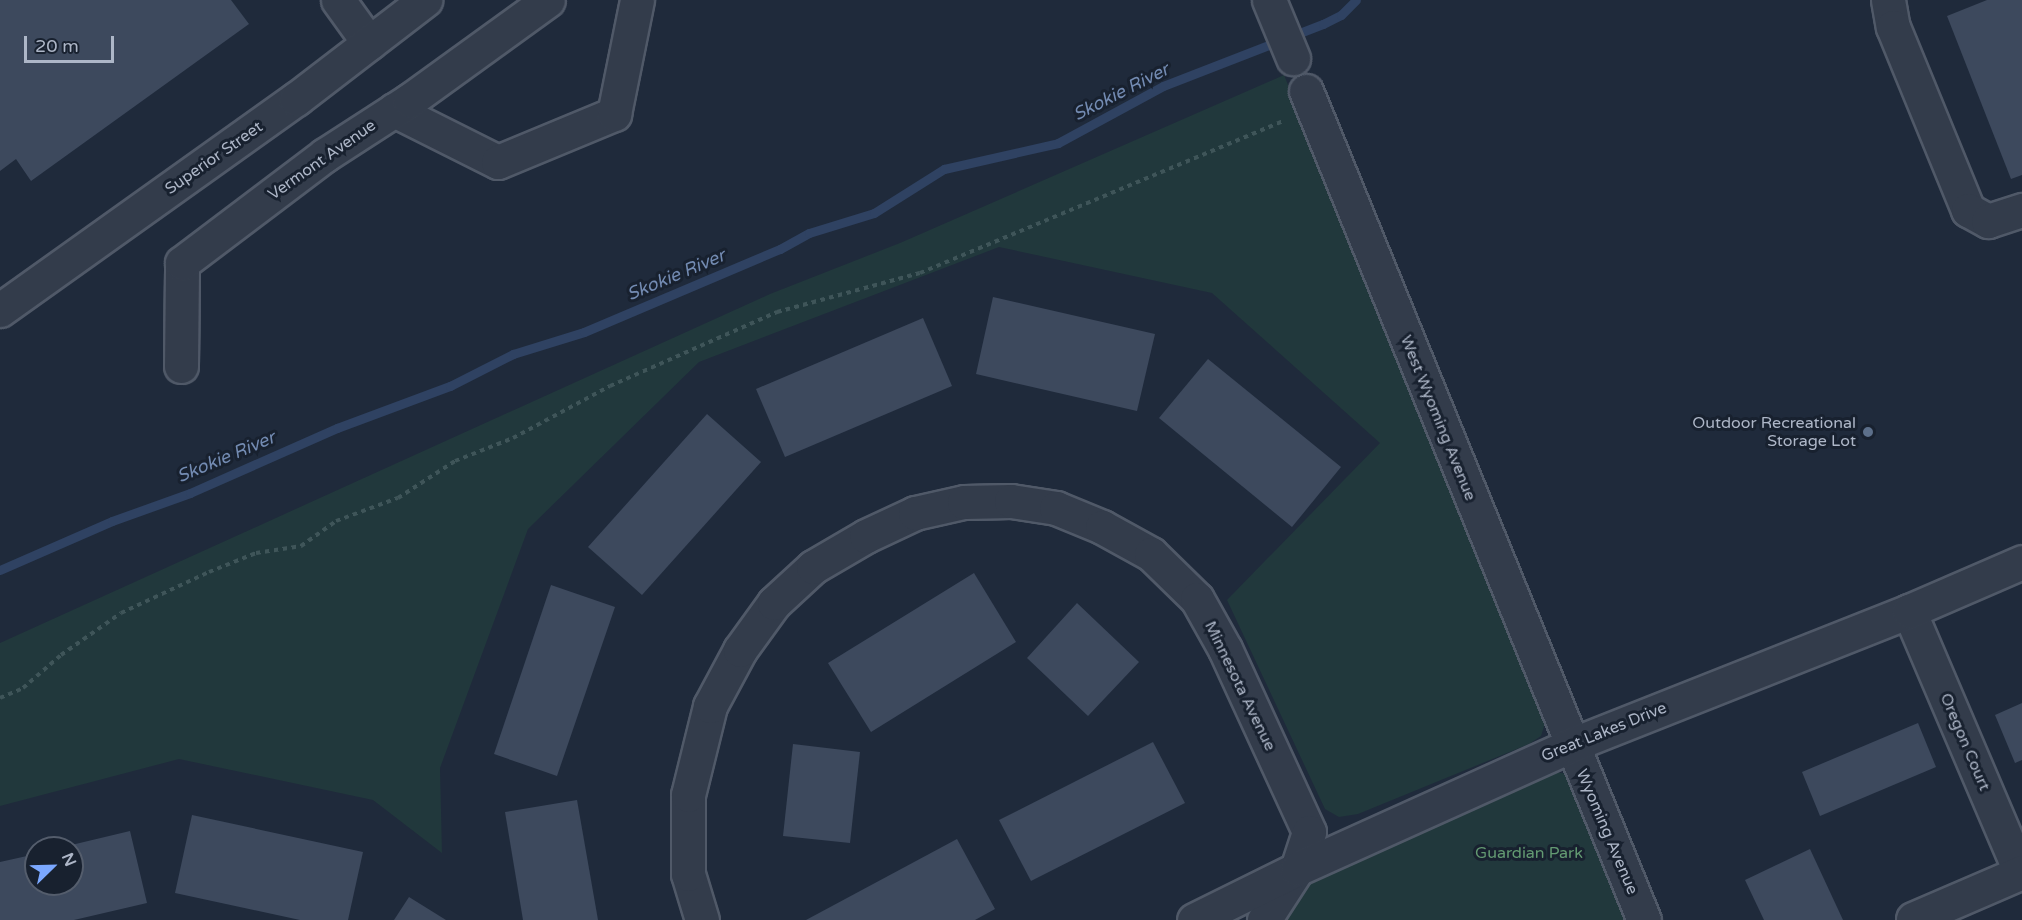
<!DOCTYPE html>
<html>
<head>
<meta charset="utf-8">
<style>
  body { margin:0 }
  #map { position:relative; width:2022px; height:920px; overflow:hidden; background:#1f2a3b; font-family:"Varela Round",sans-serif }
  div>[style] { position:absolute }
  .green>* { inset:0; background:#21383c }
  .stream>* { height:9px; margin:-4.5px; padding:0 4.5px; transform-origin:4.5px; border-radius:4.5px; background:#2f4262 }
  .building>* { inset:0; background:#3d495d }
  .path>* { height:4px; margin-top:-2px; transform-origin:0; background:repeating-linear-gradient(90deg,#3f5559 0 4.5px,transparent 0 9px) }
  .roads { filter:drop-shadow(2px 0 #505968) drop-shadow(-2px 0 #505968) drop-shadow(0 2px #505968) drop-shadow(0 -2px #505968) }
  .minor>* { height:33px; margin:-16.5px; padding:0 16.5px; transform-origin:16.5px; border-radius:16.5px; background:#333c4b }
  .dots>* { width:16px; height:16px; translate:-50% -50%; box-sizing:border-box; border:3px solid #18212f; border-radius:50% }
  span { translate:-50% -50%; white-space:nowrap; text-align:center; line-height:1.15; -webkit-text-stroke:6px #18212f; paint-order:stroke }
  .street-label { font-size:16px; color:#adb6c7 }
  .poi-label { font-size:16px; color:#adb6c7 }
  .right { translate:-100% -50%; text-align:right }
  .park-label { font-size:16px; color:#639a72 }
  .water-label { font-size:18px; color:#738bb2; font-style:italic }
  .north { position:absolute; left:24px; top:836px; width:60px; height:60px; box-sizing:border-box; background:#18212f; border:2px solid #545d6c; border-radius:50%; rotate:67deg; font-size:16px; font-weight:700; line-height:24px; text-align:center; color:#adb6c7 }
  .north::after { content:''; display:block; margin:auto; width:21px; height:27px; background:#7ba8ff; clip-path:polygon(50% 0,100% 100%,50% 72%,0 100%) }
  .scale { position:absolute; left:24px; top:36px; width:90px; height:27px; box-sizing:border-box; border:3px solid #adb6c7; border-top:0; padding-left:8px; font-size:18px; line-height:21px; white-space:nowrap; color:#adb6c7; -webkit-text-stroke:4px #18212f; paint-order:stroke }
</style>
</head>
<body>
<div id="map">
  <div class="green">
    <i style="clip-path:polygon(1284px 75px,1547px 717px,1541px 736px,1529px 744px,1358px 814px,1339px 817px,1325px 809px,1227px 600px,1380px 443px,1212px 293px,999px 247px,699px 362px,528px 529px,440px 768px,442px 853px,373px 800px,179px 759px,0 806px,0 643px,770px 294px,900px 243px)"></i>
    <i style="clip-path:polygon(1549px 771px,1567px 774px,1630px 920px,1269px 920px,1285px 887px)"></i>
  </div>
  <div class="stream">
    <i style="left:0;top:570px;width:122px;rotate:-23.6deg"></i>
    <i style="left:112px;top:521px;width:83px;rotate:-19.7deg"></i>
    <i style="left:190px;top:493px;width:161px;rotate:-23.9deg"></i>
    <i style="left:337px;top:428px;width:121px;rotate:-20.4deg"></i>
    <i style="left:450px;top:386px;width:71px;rotate:-26.9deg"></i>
    <i style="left:513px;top:354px;width:74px;rotate:-17.2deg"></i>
    <i style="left:584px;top:332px;width:213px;rotate:-23deg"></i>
    <i style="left:780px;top:249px;width:33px;rotate:-29deg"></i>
    <i style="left:809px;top:233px;width:68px;rotate:-17.1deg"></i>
    <i style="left:874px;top:213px;width:83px;rotate:-32.2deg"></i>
    <i style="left:944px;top:169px;width:117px;rotate:-12.8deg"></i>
    <i style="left:1058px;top:143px;width:119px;rotate:-28.5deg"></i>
    <i style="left:1163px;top:86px;width:172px;rotate:-21.2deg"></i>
    <i style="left:1323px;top:24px;width:20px;rotate:-27deg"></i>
    <i style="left:1341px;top:15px;width:21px;rotate:-45deg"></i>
  </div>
  <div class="building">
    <i style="clip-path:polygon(0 0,231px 0,249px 24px,31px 181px,16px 159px,0 171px)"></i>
    <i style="clip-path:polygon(1987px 0,2022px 0,2022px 175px,2011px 179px,1947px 16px)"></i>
    <i style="clip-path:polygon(993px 297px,1155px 334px,1137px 411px,976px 374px)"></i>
    <i style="clip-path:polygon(923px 318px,952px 386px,785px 457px,756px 389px)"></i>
    <i style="clip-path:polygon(1208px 359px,1341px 467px,1292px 527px,1159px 418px)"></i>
    <i style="clip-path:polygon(707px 414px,761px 462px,642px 595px,588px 547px)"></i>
    <i style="clip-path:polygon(974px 573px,1016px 642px,871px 732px,828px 663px)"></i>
    <i style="clip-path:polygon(551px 585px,615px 607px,557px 776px,494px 754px)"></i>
    <i style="clip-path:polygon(1077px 603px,1139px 662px,1088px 716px,1027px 658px)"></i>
    <i style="clip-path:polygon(2022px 703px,2022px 760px,2015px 763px,1995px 715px)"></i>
    <i style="clip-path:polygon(1918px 723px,1936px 767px,1820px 816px,1802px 772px)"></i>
    <i style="clip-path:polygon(1153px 742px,1185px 803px,1031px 881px,999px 820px)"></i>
    <i style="clip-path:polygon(793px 744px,860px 752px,850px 843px,783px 836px)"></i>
    <i style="clip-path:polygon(577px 800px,598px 920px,523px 920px,505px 812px)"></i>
    <i style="clip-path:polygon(192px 815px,363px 852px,348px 920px,300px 920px,175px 893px)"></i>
    <i style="clip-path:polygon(130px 831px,147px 903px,74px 920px,0 920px,0 862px,36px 854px,36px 884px,72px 884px,72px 848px,63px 847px)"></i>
    <i style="clip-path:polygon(957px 839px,995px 909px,975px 920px,806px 920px)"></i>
    <i style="clip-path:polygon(1810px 849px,1843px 920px,1764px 920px,1745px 880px)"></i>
    <i style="clip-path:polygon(409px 897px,446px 920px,394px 920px)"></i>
  </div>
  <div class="path">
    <i style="left:0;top:698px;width:25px;rotate:-23deg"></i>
    <i style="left:23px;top:688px;width:50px;rotate:-41deg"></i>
    <i style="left:61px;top:655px;width:73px;rotate:-35deg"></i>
    <i style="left:121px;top:613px;width:97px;rotate:-25deg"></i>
    <i style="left:209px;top:572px;width:51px;rotate:-22deg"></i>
    <i style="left:256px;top:553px;width:46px;rotate:-8.8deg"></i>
    <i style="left:301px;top:546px;width:43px;rotate:-35.5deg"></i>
    <i style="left:336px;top:521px;width:66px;rotate:-20.4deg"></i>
    <i style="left:398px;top:498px;width:68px;rotate:-33deg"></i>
    <i style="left:455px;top:461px;width:62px;rotate:-21.6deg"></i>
    <i style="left:513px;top:438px;width:110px;rotate:-28.2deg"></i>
    <i style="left:610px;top:386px;width:183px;rotate:-23.9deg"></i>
    <i style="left:777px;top:312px;width:148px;rotate:-15.3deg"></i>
    <i style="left:920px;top:273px;width:394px;rotate:-22.7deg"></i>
  </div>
  <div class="roads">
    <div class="minor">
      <i style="left:338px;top:0;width:53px;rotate:54.2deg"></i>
      <i style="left:1269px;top:0;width:63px;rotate:67.5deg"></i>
      <i style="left:1888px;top:0;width:27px;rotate:80deg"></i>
      <i style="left:1893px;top:27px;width:198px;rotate:67.7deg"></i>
      <i style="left:1968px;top:210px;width:23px;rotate:29deg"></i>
      <i style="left:1988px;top:221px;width:36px;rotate:-18deg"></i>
      <i style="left:1306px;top:91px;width:895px;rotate:67.82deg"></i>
      <i style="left:394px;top:110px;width:116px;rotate:26.6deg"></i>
      <i style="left:498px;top:162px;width:126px;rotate:-22.5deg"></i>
      <i style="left:614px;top:114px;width:116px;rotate:-78.6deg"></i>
      <i style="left:0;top:310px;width:364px;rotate:-35.5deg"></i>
      <i style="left:296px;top:99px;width:163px;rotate:-37.5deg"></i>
      <i style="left:181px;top:366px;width:103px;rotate:-89.4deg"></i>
      <i style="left:182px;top:263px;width:179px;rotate:-37.1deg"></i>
      <i style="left:325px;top:155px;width:101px;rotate:-32.9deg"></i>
      <i style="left:410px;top:100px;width:170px;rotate:-35.9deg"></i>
      <i style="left:1909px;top:611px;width:285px;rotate:66.9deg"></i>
      <i style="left:1913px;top:919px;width:119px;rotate:-23.3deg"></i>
      <i style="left:702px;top:920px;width:48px;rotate:-106.9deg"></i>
      <i style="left:688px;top:874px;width:79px;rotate:-90deg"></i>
      <i style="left:688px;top:795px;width:92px;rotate:-76.1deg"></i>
      <i style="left:710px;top:706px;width:64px;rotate:-61.8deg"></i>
      <i style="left:740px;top:650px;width:58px;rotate:-54.1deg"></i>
      <i style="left:774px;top:603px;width:53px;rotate:-42.7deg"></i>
      <i style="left:813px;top:567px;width:61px;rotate:-30.3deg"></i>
      <i style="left:866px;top:536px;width:54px;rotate:-25.1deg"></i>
      <i style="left:915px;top:513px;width:50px;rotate:-12.7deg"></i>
      <i style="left:964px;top:502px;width:47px;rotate:-1.2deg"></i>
      <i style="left:1011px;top:501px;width:46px;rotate:8.8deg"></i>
      <i style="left:1056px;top:508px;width:50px;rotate:22.4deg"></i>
      <i style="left:1102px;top:527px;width:56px;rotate:28.9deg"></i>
      <i style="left:1151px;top:554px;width:64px;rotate:44.4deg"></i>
      <i style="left:1197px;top:599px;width:57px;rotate:60.8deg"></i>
      <i style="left:1225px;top:649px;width:201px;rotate:65.3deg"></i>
      <i style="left:1309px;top:832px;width:39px;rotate:108deg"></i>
      <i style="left:1297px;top:869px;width:61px;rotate:122.9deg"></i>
      <i style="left:1194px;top:920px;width:115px;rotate:-26.3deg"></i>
      <i style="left:1297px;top:869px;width:301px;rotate:-24.3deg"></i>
      <i style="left:1571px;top:745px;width:364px;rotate:-21.6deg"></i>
      <i style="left:1909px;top:611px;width:123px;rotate:-23.4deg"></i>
    </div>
  </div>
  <div class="dots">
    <i style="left:1868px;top:432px;background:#5c6f8a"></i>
  </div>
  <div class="street-label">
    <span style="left:214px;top:158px;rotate:-35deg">Superior Street</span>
    <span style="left:322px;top:160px;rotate:-35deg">Vermont Avenue</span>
    <span style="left:1438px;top:418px;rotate:68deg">West Wyoming Avenue</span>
    <span style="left:1240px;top:686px;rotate:64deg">Minnesota Avenue</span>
    <span style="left:1604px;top:732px;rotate:-22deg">Great Lakes Drive</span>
    <span style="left:1965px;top:742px;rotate:67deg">Oregon Court</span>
    <span style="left:1607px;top:832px;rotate:67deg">Wyoming Avenue</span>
  </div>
  <div class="poi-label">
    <span class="right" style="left:1856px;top:432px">Outdoor Recreational<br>Storage Lot</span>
  </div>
  <div class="park-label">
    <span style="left:1529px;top:853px">Guardian Park</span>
  </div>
  <div class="water-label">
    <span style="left:1121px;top:92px;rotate:-27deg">Skokie River</span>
    <span style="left:676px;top:275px;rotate:-23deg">Skokie River</span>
    <span style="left:226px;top:457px;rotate:-23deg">Skokie River</span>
  </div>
  <div class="north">N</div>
  <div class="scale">20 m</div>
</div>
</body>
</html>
